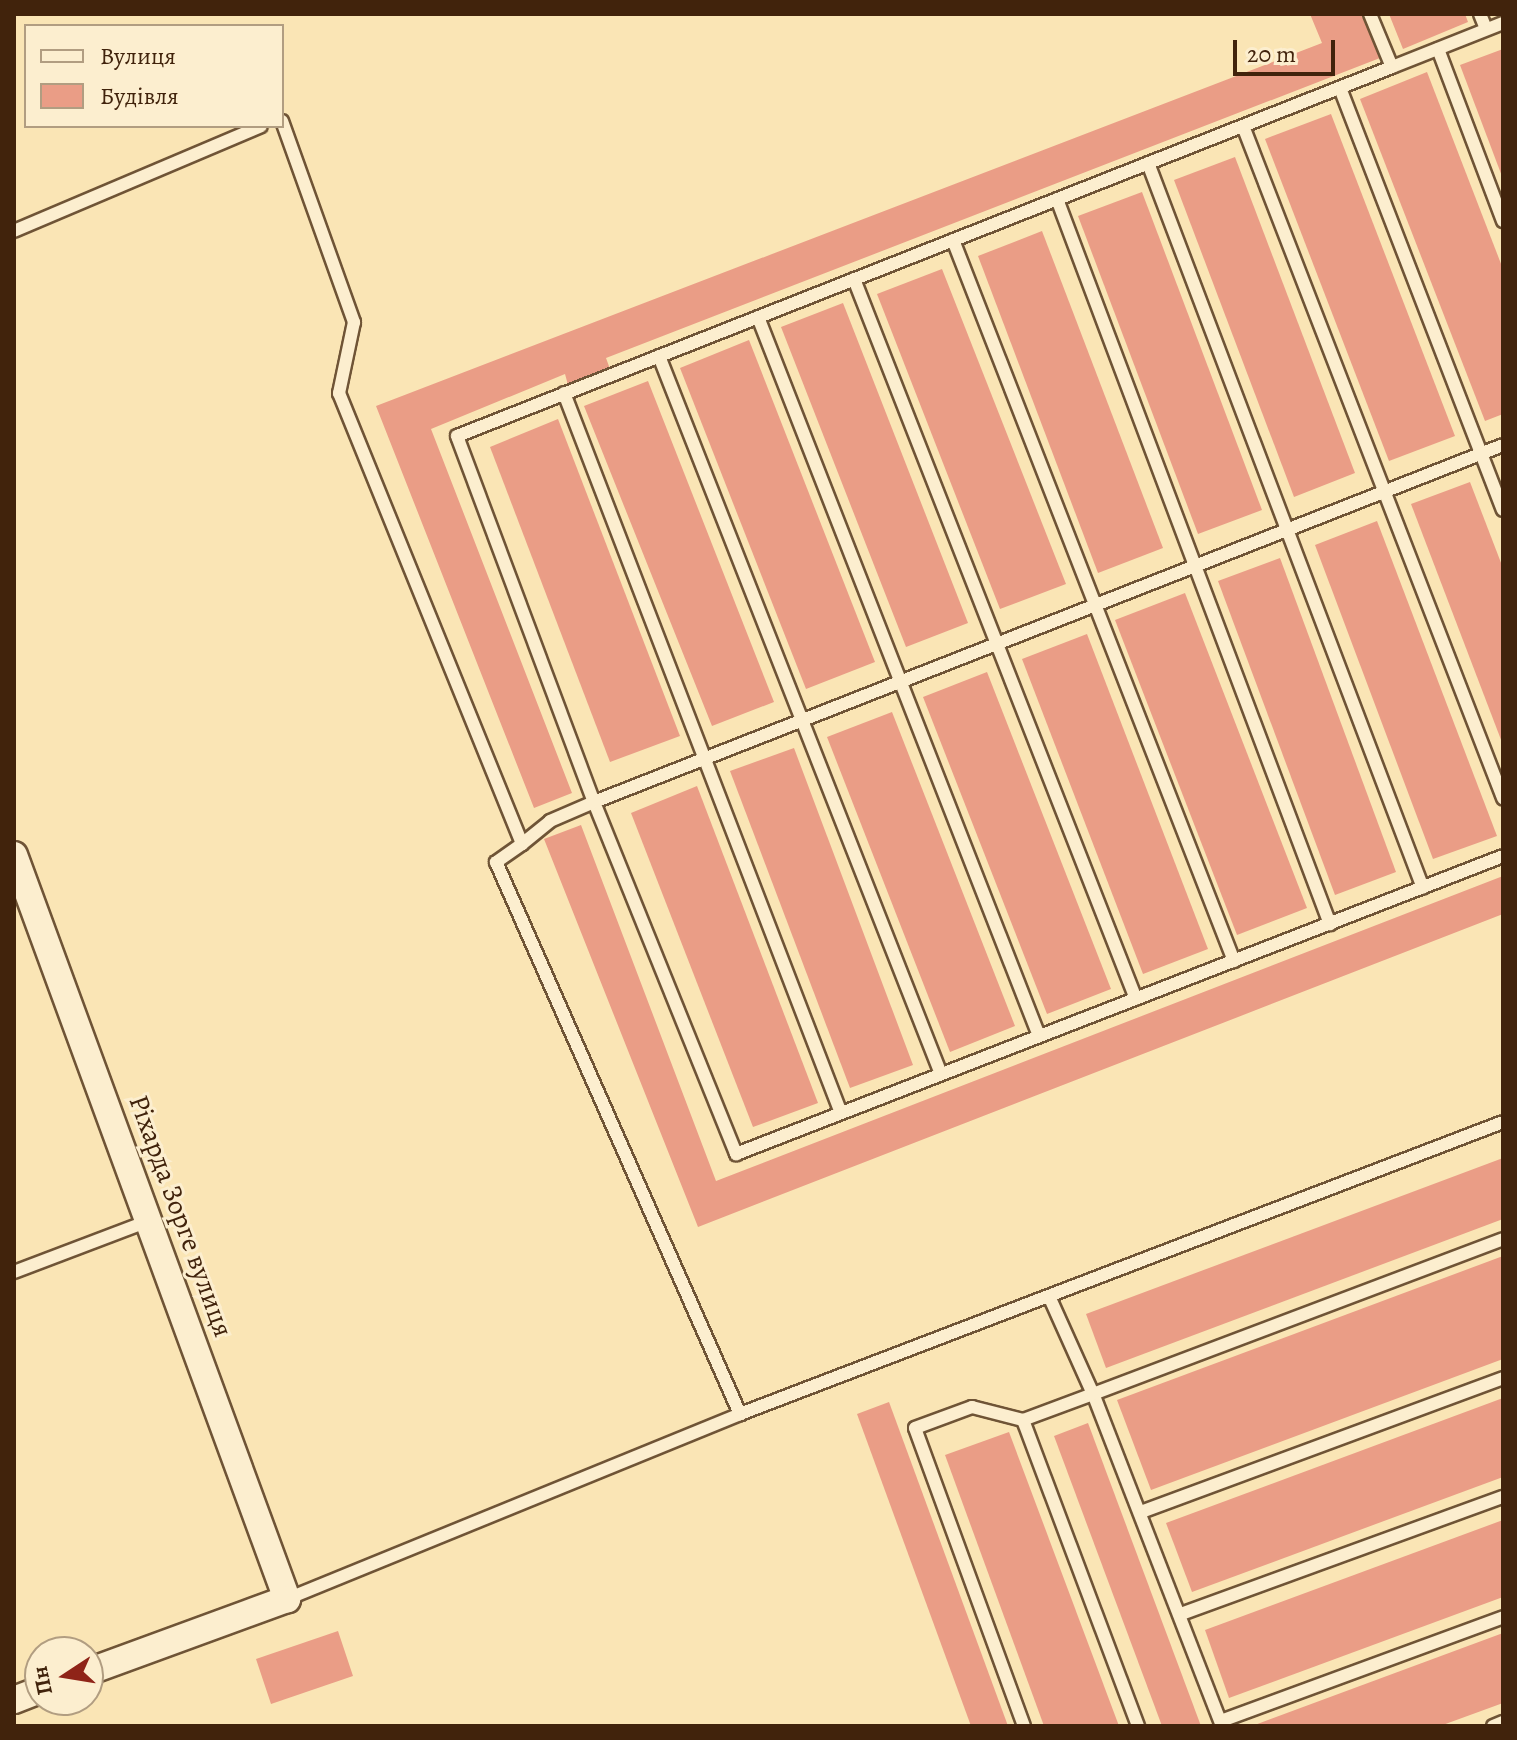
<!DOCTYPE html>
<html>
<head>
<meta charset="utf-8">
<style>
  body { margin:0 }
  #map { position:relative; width:1517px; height:1740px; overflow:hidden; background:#fae5b5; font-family:Alegreya,serif }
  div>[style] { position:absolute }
  .building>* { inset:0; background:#ea9d86 }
  .roads { filter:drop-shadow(2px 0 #6f5436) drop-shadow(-2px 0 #6f5436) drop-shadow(0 2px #6f5436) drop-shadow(0 -2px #6f5436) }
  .lane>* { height:12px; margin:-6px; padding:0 6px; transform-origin:6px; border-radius:6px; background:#fceecf }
  .street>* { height:26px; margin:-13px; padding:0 13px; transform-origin:13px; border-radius:13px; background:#fceecf }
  span { translate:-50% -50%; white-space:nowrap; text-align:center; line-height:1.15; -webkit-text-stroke:6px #fceecf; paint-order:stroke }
  .street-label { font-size:28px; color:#41230c }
  .frame { position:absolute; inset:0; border:16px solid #41230c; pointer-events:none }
  .legend { position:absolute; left:24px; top:24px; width:260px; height:104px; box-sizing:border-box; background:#fceecf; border:2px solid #b19d81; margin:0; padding:10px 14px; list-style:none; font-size:24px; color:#41230c }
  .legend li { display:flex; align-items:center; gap:16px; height:40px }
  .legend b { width:40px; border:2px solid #b19d81 }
  .north { position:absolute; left:24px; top:1636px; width:80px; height:80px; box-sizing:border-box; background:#fceecf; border:2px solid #b19d81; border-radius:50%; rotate:258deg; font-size:22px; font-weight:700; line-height:32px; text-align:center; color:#41230c }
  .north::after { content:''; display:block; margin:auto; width:28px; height:36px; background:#8f2418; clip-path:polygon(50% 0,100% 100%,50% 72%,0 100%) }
  .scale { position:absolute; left:1233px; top:40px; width:102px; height:36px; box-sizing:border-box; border:4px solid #41230c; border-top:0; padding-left:10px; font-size:24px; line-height:28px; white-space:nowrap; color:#41230c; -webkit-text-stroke:6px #fceecf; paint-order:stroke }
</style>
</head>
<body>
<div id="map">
  <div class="building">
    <i style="clip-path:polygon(1310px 14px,1361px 14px,1380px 58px,606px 358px,610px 369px,568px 385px,565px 374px,431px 429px,572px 793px,534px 808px,376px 406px,1322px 43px)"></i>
    <i style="clip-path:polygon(1389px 14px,1465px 14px,1468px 22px,1403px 49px)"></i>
    <i style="clip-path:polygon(1503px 49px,1503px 179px,1460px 65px)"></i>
    <i style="clip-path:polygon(1427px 72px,1503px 269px,1503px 414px,1485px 421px,1360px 99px)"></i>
    <i style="clip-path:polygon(1331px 114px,1455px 436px,1389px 461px,1265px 139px)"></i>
    <i style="clip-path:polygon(1235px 157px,1355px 473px,1294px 497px,1174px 180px)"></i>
    <i style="clip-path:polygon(1142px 192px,1262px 510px,1198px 534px,1078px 216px)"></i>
    <i style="clip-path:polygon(1042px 231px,1163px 548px,1098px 573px,978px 256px)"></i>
    <i style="clip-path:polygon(942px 269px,1066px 584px,1000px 609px,877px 294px)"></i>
    <i style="clip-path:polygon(843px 303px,968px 623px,906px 647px,781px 327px)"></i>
    <i style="clip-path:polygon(749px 340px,875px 662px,806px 689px,680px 368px)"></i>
    <i style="clip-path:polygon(648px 381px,774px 702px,712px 726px,584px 406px)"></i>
    <i style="clip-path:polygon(558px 419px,680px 736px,610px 762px,490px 447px)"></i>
    <i style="clip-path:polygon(1470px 482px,1503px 568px,1503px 745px,1411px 504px)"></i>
    <i style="clip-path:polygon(1377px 521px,1497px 836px,1433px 859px,1315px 545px)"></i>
    <i style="clip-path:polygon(1280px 558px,1396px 872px,1335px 895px,1218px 581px)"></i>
    <i style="clip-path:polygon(1185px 593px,1307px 908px,1237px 935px,1115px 620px)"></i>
    <i style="clip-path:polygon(1087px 634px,1208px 949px,1143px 974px,1022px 659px)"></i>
    <i style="clip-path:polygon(987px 672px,1111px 989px,1047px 1014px,923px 697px)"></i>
    <i style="clip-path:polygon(892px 712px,1015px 1026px,950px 1052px,827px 737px)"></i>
    <i style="clip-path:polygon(794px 748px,913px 1065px,850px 1088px,730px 771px)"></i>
    <i style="clip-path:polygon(697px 786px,818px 1103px,753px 1127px,631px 813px)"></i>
    <i style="clip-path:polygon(581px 825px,716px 1181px,1503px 876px,1503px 914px,698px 1227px,544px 839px)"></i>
    <i style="clip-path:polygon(1503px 1158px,1503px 1219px,1106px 1368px,1086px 1314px)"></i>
    <i style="clip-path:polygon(1503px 1256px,1503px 1359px,1151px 1490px,1117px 1400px)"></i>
    <i style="clip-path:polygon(1503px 1398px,1503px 1477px,1192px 1592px,1166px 1523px)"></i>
    <i style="clip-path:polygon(889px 1402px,1008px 1726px,971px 1726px,857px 1414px)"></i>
    <i style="clip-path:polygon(1088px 1423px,1201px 1726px,1162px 1726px,1054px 1436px)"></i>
    <i style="clip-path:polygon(1009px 1432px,1119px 1726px,1044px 1726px,945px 1455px)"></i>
    <i style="clip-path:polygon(1503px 1520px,1503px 1597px,1229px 1698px,1205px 1630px)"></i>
    <i style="clip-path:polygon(338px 1631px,353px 1676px,271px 1704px,256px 1659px)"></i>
    <i style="clip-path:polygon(1503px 1633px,1503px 1703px,1440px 1726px,1252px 1726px)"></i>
  </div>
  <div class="roads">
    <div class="lane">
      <i style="left:1370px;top:14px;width:57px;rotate:67.5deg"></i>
      <i style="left:1392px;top:67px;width:119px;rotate:-21.6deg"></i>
      <i style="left:1480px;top:14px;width:16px;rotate:68deg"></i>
      <i style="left:1438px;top:49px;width:184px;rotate:69.3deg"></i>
      <i style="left:1392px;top:67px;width:1005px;rotate:158.46deg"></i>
      <i style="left:457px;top:436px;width:391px;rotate:69.5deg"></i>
      <i style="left:594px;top:802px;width:380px;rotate:68deg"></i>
      <i style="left:736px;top:1154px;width:823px;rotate:-21.23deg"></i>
      <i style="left:1340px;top:88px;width:452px;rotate:68.9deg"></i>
      <i style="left:282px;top:121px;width:214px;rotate:70.3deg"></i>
      <i style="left:354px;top:322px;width:73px;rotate:101.9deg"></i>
      <i style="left:339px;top:393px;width:487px;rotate:67.9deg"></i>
      <i style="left:522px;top:844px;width:32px;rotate:145deg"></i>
      <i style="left:496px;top:862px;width:604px;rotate:66.15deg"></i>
      <i style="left:1243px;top:126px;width:721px;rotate:68.85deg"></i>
      <i style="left:1148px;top:163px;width:775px;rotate:69.23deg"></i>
      <i style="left:1057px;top:199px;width:775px;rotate:69.37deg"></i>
      <i style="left:14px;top:231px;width:268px;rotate:-23deg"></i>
      <i style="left:953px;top:240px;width:774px;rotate:68.71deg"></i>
      <i style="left:854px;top:279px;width:773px;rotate:68.61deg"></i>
      <i style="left:758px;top:317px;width:772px;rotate:68.65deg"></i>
      <i style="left:659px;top:356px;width:771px;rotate:68.56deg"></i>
      <i style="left:564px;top:393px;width:771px;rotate:68.96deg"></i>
      <i style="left:522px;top:844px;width:36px;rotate:-39deg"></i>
      <i style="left:550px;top:821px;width:48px;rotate:-23.4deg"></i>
      <i style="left:594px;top:802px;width:977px;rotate:-21.44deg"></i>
      <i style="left:14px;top:1272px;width:143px;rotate:-20.8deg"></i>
      <i style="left:1023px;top:1420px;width:327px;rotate:69.4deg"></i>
      <i style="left:1141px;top:1512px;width:386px;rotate:-20.3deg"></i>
      <i style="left:287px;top:1599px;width:489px;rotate:-22.2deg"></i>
      <i style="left:740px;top:1414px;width:817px;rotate:-20.94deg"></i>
      <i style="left:1181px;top:1614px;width:343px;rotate:-20deg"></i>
      <i style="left:1221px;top:1721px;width:301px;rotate:-20.2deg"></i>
      <i style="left:1024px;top:1726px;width:317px;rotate:-110.1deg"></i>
      <i style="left:915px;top:1428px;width:61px;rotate:-20.2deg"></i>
      <i style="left:972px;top:1407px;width:53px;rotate:14.3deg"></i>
      <i style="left:1023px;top:1420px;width:75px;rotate:-20.4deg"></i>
      <i style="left:1093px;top:1394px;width:107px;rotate:-114.2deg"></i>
      <i style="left:1222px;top:1726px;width:356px;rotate:-111.2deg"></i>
      <i style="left:1093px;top:1394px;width:438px;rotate:-20.7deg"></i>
      <i style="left:1493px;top:1726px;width:11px;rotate:-22deg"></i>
    </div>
    <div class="street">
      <i style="left:14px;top:855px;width:793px;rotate:69.85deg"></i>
      <i style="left:287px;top:1599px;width:212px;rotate:159.9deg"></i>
      <i style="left:14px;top:1700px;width:28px;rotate:-21deg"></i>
    </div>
  </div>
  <div class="street-label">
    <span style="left:181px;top:1216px;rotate:70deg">Ріхарда Зорге вулиця</span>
  </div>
  <div class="frame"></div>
  <ul class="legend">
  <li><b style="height:10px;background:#fceecf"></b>Вулиця</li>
  <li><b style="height:22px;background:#ea9d86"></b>Будівля</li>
  </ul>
  <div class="north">Пн</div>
  <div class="scale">20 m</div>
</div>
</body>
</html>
